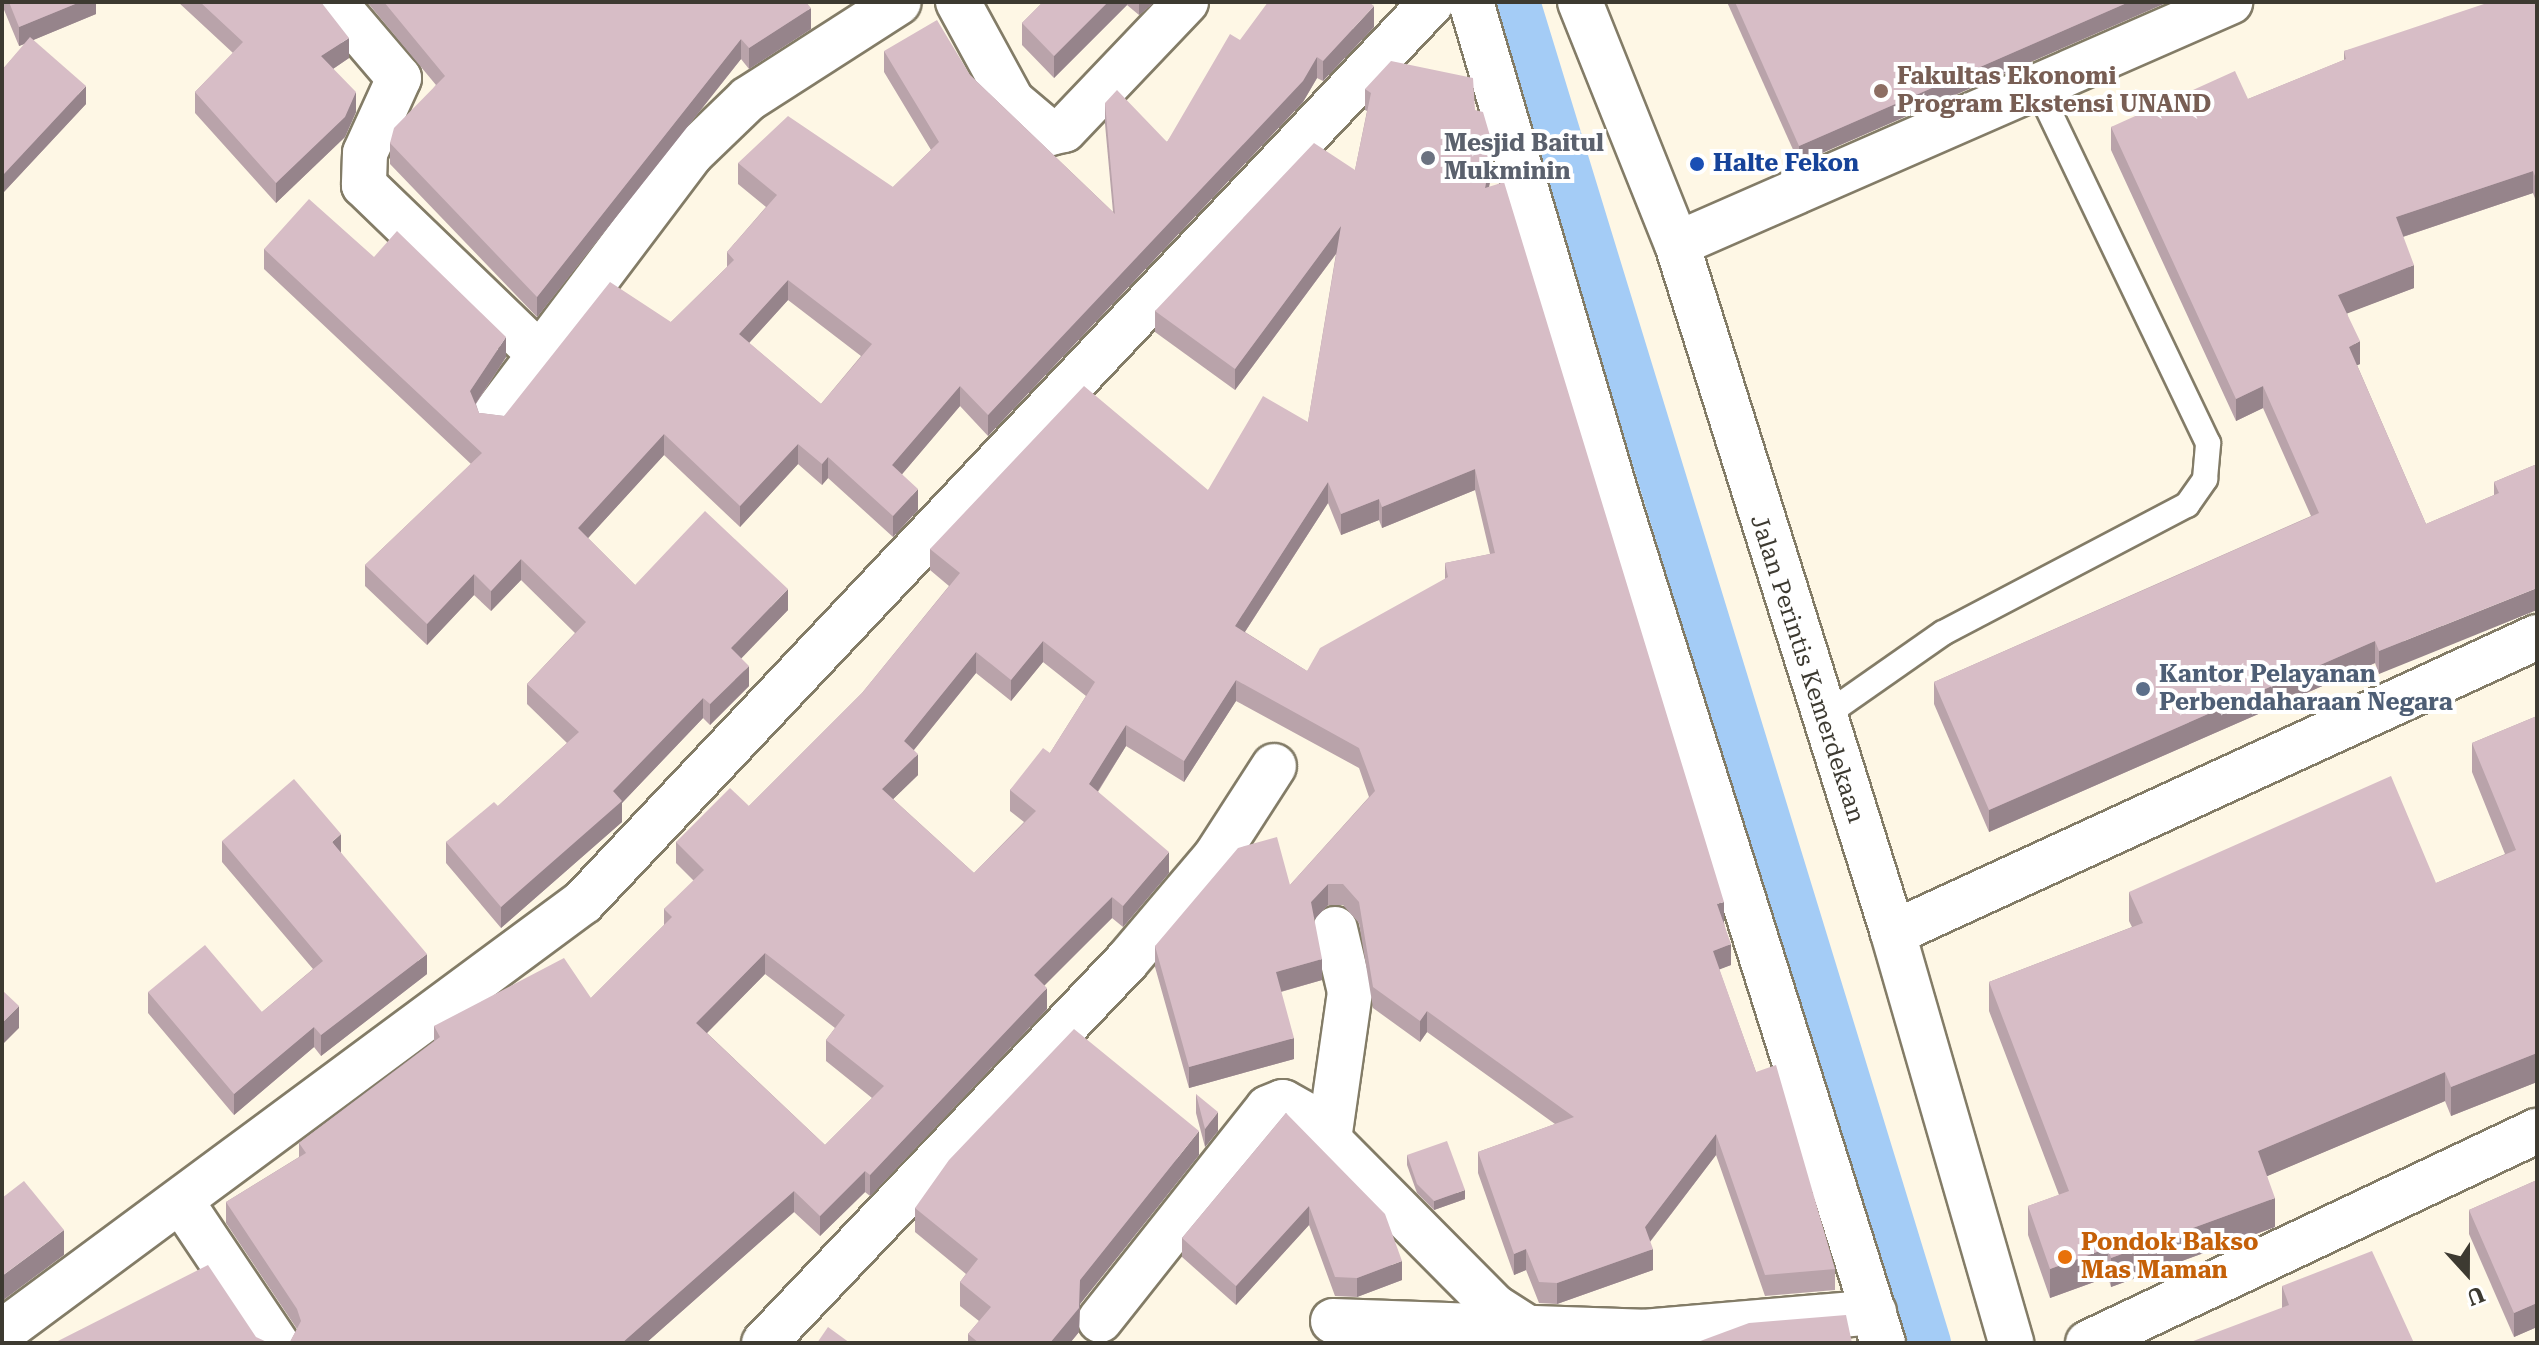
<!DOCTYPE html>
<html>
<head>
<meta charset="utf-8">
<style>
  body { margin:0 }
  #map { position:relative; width:2539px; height:1345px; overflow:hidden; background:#fef7e5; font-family:"Roboto Serif",serif }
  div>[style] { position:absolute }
  .canal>* { height:48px; margin:-24px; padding:0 24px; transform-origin:24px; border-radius:24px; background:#a4ccf6 }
  .roads { filter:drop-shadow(2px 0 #837c67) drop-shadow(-2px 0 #837c67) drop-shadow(0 2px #837c67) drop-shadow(0 -2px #837c67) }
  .service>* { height:24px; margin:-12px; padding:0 12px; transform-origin:12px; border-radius:12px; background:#fff }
  .minor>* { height:44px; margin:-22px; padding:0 22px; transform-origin:22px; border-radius:22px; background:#fff }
  .secondary>* { height:44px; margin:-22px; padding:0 22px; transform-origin:22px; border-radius:22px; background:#fff }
  .wall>* { inset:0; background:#b9a3aa }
  .shaded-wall>* { inset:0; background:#96848b }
  .building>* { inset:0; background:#d7bdc6 }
  .dots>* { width:22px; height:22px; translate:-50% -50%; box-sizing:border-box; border:4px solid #fff; border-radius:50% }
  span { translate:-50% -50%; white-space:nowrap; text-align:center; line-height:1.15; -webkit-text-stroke:8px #fff; paint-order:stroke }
  .education-label { font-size:24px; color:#785e54; font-weight:700 }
  .left { translate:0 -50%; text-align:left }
  .worship-label { font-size:24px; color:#5b616d; font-weight:700 }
  .transit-label { font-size:24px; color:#164399; font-weight:700 }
  .street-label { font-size:24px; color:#3d3a31 }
  .service-label { font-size:24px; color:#4e5e75; font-weight:700 }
  .food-label { font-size:24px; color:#c56008; font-weight:700 }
  .frame { position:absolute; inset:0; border:4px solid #3d3a31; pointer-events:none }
  .north { position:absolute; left:2427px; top:1233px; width:80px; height:80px; -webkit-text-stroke:6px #fff; paint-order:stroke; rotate:159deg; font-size:22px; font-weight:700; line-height:32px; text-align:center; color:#3d3a31 }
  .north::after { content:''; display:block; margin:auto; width:28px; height:36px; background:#3d3a31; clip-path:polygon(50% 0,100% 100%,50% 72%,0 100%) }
</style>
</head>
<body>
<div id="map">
  <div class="canal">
    <i style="left:1516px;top:2px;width:1403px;rotate:72.96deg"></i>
  </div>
  <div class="roads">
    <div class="service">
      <i style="left:1820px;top:719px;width:150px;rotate:-35deg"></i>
      <i style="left:1943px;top:633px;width:276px;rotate:-27.7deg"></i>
      <i style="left:2187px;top:505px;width:32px;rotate:-55deg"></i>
      <i style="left:2205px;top:479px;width:36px;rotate:-85deg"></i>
      <i style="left:2208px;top:443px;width:398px;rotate:-115.6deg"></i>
    </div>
    <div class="minor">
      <i style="left:334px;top:2px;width:100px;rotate:49.5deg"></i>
      <i style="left:399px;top:78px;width:82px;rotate:114.4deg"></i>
      <i style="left:365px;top:153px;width:32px;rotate:92deg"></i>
      <i style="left:364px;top:185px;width:245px;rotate:44deg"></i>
      <i style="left:958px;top:2px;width:113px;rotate:61.4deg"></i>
      <i style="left:1012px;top:101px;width:50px;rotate:40.1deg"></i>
      <i style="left:1050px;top:133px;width:14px;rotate:-12deg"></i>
      <i style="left:1064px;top:130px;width:177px;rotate:-46.4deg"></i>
      <i style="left:1471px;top:2px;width:520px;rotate:73.59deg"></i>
      <i style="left:1618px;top:501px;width:883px;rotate:72.53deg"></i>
      <i style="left:1677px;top:244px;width:604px;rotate:-23.63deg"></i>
      <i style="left:495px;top:414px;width:326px;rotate:-53deg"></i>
      <i style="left:691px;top:154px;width:79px;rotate:-44deg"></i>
      <i style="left:748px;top:99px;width:179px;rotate:-32.7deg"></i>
      <i style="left:1335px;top:929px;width:65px;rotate:76.6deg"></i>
      <i style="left:1350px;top:992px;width:149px;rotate:98.1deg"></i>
      <i style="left:1329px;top:1140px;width:235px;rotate:45.2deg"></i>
      <i style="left:1495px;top:1307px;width:46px;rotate:32.7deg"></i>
      <i style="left:1893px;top:933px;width:709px;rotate:-24.68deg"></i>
      <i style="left:181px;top:1201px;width:171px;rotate:56.2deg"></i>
      <i style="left:1100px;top:1320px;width:270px;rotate:-51.6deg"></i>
      <i style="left:1268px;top:1108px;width:16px;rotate:-22deg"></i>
      <i style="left:1283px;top:1102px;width:49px;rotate:29.2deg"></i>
      <i style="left:1333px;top:1321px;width:310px;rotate:2deg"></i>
      <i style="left:1643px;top:1332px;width:232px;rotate:-4.9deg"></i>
      <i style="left:2px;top:1332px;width:723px;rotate:-36.51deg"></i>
      <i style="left:583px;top:902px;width:1237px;rotate:-46.67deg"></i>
      <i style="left:764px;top:1343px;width:527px;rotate:-46.46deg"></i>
      <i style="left:1127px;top:961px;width:138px;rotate:-49.7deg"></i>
      <i style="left:1216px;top:856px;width:107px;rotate:-57.2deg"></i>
      <i style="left:2088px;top:1343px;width:497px;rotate:-25.3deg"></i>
    </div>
    <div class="secondary">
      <i style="left:1580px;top:2px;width:261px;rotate:68.2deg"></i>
      <i style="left:1677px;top:244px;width:722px;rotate:72.59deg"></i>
      <i style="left:1893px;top:933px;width:427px;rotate:73.9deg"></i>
    </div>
  </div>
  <div class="wall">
    <i style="clip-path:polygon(2px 2px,96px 2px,96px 14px,33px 40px,86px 104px,2px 194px,2px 70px,25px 44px,19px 46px,2px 5px)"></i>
    <i style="clip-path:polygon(178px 2px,321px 2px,349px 58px,333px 69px,356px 112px,345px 137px,276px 203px,195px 113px,195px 92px,233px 53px)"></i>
    <i style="clip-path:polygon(367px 2px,806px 2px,811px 29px,749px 69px,741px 59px,537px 317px,390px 164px,390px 143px,436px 85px)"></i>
    <i style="clip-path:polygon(1043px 2px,1155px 2px,1139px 15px,1127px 5px,1054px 78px,1022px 45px,1022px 23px)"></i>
    <i style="clip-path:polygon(1727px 2px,2168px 2px,1799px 163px)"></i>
    <i style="clip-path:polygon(2537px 2px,2537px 204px,2533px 193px,2403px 237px,2414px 288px,2347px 313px,2360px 364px,2357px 365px,2426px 524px,2494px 495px,2494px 482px,2537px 464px,2379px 674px,2375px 663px,1989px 832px,1934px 704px,1934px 682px,2311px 516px,2263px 408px,2236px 421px,2111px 150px,2111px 127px,2248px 99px,2344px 60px,2344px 51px)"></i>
    <i style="clip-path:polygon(evenodd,1374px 27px,1323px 81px,1317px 78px,1303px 102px,988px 436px,960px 406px,902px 474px,918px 510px,893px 537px,828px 478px,822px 485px,798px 464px,740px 527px,664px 455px,588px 538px,635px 585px,788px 610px,741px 658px,749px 686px,710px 725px,703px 718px,622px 803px,622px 822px,501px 928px,446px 863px,446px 842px,498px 806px,567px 743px,527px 704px,527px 684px,575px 633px,521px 580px,491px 611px,474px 595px,427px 645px,365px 586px,365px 565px,471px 464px,264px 269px,264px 249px,374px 257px,506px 357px,476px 404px,479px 413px,504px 416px,671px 322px,727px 267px,727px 252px,766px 207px,738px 184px,738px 163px,893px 187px,931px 150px,884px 72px,884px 51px,970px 75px,1113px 212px,1105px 124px,1105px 103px,1167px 142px,1240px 40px,1374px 27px,788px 300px,861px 356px,821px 404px,749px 343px,788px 300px)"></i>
    <i style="clip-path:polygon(evenodd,1365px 89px,1475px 110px,1493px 166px,1489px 186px,1724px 922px,1731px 965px,1719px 969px,1756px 1072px,1835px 1269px,1835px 1290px,1765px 1296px,1716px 1155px,1650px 1242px,1653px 1270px,1557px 1304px,1539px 1303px,1526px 1270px,1514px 1275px,1478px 1173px,1478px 1152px,1555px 1124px,1427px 1032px,1420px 1042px,1373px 1008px,1359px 923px,1343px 905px,1328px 905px,1314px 919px,1322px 980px,1281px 992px,1294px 1059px,1189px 1088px,1155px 967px,1155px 946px,1290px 885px,1369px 797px,1359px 768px,1236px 701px,1184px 782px,1126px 746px,1098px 792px,1169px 873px,1123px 927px,1112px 918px,1044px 985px,1047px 1009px,870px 1196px,865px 1192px,820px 1236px,794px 1212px,646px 1343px,289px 1343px,290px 1342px,297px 1329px,226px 1223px,226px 1202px,299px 1157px,299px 1143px,434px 1041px,434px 1026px,591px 998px,664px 925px,664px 909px,694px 881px,676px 863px,676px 842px,749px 806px,862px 693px,949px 586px,930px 570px,930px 549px,1208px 490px,1308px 422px,1336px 254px,1235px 390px,1155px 332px,1155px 311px,1355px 170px,1367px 111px,1365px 110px,1365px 89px,1475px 490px,1490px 554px,1445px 563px,1445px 579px,1307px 671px,1245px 632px,1328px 503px,1341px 535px,1379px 520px,1382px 528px,1475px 490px,1365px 89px,1043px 662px,1086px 696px,1050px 753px,1010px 790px,1010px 811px,1024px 822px,974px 873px,893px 799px,918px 775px,914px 750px,976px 673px,1011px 701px,1043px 662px,1365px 89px,765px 974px,835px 1028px,826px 1040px,826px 1061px,872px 1098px,825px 1145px,707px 1033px,765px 974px)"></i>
    <i style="clip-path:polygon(2537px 716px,2537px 1082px,2451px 1116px,2445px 1101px,2267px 1176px,2275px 1227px,2111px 1287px,2108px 1277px,2050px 1298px,2028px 1235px,2028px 1206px,2059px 1195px,1989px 1011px,1989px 982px,2132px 927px,2129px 921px,2129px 892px,2436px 883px,2505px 854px,2472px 772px,2472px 743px)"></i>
    <i style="clip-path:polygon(222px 841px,341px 853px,427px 974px,321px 1056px,314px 1047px,234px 1115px,148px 1013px,148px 992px,262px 1012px,313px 969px,222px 862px)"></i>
    <i style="clip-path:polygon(1196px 1094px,1218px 1131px,1205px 1147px,1196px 1113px)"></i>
    <i style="clip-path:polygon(1286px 1113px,1402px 1280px,1357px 1297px,1335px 1296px,1309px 1225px,1236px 1305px,1182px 1257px,1182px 1238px)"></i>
    <i style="clip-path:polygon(1199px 1155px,1080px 1304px,1079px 1332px,1070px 1343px,968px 1343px,968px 1334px,979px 1321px,960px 1306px,960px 1282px,966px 1274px,915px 1232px,915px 1208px)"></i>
    <i style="clip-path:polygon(1407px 1155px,1465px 1199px,1434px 1210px,1417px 1193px,1407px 1165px)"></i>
    <i style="clip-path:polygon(2537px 1180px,2537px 1327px,2514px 1337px,2469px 1234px,2469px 1210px)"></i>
    <i style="clip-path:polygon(2282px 1286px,2414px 1343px,2282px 1308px)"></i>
  </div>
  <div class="shaded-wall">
    <i style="clip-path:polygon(80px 2px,96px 2px,96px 14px,19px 46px,19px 27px)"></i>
    <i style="clip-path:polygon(1108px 2px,1127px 2px,1127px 5px,1054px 78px,1054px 56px)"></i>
    <i style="clip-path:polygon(1139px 2px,1155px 2px,1139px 15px)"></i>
    <i style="clip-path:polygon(2129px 2px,2168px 2px,1799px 163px,1799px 146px)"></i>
    <i style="clip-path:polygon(1374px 6px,1374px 27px,1323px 81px,1323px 61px)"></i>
    <i style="clip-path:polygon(811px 8px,811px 29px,749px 69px,749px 48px)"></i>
    <i style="clip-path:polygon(349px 38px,349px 58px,321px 77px,321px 56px)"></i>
    <i style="clip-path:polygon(741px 39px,741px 59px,537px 317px,537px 297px)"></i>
    <i style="clip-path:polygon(1317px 57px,1317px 78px,1303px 102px,988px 436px,988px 415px)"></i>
    <i style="clip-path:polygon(86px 86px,86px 104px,2px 194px,2px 176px)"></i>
    <i style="clip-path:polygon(356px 92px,356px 112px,345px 137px,276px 203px,276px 183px)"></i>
    <i style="clip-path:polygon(1493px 146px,1493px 166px,1485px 209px,1485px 188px)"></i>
    <i style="clip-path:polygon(2533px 171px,2533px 193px,2396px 239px,2396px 217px)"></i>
    <i style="clip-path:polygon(1341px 226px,1341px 247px,1235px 390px,1235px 369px)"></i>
    <i style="clip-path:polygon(2414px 265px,2414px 288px,2338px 317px,2338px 295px)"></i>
    <i style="clip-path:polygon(788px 280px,788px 300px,739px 354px,739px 334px)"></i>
    <i style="clip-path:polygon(506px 337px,506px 357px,470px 412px,470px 391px)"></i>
    <i style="clip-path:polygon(2360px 341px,2360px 364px,2349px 369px,2349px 347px)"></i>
    <i style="clip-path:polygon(960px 386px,960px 406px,892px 486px,892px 465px)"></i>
    <i style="clip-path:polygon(2263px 386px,2263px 408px,2236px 421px,2236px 399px)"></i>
    <i style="clip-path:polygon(664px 434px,664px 455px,578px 549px,578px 528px)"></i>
    <i style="clip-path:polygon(798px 444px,798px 464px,740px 527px,740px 506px)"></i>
    <i style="clip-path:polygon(828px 457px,828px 478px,822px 485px,822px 464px)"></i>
    <i style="clip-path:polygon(1475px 469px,1475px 490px,1382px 528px,1382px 507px)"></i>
    <i style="clip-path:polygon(1328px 482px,1328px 503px,1235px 647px,1235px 626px)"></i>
    <i style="clip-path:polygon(918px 489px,918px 510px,893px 537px,893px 516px)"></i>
    <i style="clip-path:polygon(1379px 499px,1379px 520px,1341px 535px,1341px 514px)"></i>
    <i style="clip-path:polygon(521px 559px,521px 580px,491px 611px,491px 591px)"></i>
    <i style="clip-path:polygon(474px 574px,474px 595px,427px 645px,427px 624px)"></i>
    <i style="clip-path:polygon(2537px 588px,2537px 610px,2379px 674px,2379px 651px)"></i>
    <i style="clip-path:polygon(788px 589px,788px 610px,731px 669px,731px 648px)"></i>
    <i style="clip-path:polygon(1043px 641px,1043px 662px,1011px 701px,1011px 680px)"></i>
    <i style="clip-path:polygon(2375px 641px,2375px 663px,1989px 832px,1989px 810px)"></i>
    <i style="clip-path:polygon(976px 652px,976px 673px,904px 762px,904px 741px)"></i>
    <i style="clip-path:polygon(749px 666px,749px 686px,710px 725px,710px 704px)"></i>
    <i style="clip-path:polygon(1236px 680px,1236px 701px,1184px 782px,1184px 761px)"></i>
    <i style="clip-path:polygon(703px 698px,703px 718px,622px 803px,622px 822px,501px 928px,501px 907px)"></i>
    <i style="clip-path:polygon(1126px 725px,1126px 746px,1089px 805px,1089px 784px)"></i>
    <i style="clip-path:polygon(918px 754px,918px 775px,882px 810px,882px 789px)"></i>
    <i style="clip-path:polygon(341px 834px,341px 855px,332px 842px)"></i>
    <i style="clip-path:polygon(1169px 852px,1169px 873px,1123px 927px,1123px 906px)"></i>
    <i style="clip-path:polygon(1328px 884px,1328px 905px,1311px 923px,1311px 902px)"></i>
    <i style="clip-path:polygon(1112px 897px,1112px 918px,1034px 996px,1034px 975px)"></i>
    <i style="clip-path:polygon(1724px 902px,1724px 922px,1717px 925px,1717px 904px)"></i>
    <i style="clip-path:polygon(1731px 944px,1731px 965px,1713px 972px,1713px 951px)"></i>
    <i style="clip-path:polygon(765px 953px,765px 974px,696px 1044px,696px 1023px)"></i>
    <i style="clip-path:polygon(427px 954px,427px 974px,321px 1056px,321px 1035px)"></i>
    <i style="clip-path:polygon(1322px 959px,1322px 980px,1276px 993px,1276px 972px)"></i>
    <i style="clip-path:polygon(1047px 988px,1047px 1009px,870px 1196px,870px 1175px)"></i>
    <i style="clip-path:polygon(19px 1006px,19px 1028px,2px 1045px,2px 1023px)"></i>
    <i style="clip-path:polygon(1427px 1011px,1427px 1032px,1420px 1042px,1420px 1021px)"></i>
    <i style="clip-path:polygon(314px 1027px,314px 1047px,234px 1115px,234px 1094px)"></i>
    <i style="clip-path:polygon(1294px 1038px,1294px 1059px,1189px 1088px,1189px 1067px)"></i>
    <i style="clip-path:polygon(2537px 1053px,2537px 1082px,2451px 1116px,2451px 1087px)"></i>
    <i style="clip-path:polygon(2445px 1072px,2445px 1101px,2258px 1180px,2258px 1151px)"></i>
    <i style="clip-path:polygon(1218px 1112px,1218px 1131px,1205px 1147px,1205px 1129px)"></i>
    <i style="clip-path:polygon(1199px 1131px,1199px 1155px,1080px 1304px,1079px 1332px,1070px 1343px,1050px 1343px,1080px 1280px)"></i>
    <i style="clip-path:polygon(1716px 1134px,1716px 1155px,1645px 1248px,1645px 1227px)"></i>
    <i style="clip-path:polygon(865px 1171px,865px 1192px,820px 1236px,820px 1216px)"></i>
    <i style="clip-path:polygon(1465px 1190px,1465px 1199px,1434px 1210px,1434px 1201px)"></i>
    <i style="clip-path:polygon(794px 1191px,794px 1212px,646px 1343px,622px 1343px)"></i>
    <i style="clip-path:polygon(2275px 1198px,2275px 1227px,2111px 1287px,2111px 1258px)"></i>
    <i style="clip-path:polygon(1309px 1206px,1309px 1225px,1236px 1305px,1236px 1286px)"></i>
    <i style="clip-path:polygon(64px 1230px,64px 1255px,2px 1301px,2px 1276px)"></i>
    <i style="clip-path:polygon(2108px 1248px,2108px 1277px,2050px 1298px,2050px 1269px)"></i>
    <i style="clip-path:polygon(1526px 1249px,1526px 1270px,1514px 1275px,1514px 1254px)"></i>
    <i style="clip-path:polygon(1653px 1249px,1653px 1270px,1557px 1304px,1557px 1283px)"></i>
    <i style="clip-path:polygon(1402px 1261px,1402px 1280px,1357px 1297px,1357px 1278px)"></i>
    <i style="clip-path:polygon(2537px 1303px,2537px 1327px,2514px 1337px,2514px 1313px)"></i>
  </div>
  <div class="building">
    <i style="clip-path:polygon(9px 2px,80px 2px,19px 27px)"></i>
    <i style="clip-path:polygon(200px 2px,321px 2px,349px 38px,321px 56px,356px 92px,345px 117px,276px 183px,195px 92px,243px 42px)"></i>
    <i style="clip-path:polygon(384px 2px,806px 2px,811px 8px,749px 48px,741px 39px,537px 297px,390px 143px,394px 128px,445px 76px)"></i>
    <i style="clip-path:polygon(1043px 2px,1108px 2px,1054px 56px,1022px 23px)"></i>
    <i style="clip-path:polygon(evenodd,1268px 2px,1369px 2px,1374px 6px,1323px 61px,1317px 57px,1303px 81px,988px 415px,960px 386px,892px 465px,918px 489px,893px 516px,828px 457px,822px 464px,798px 444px,740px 506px,664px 434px,578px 528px,635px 585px,705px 511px,788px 589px,731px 648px,749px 666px,710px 704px,703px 698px,613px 791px,622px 801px,501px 907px,446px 842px,494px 802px,498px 806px,579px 732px,527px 684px,586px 622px,521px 559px,491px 591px,474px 574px,427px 624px,365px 565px,482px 453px,264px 249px,309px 199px,374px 257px,397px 231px,506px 337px,470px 391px,479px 413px,504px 416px,610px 282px,671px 322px,734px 260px,727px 252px,777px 195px,738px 163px,788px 116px,893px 187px,939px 142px,884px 51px,937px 20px,970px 75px,1115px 214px,1105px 103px,1117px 90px,1167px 142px,1230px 34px,1240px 40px,1268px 2px,788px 280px,872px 344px,821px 404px,739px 334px,788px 280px)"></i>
    <i style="clip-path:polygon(1735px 2px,2129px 2px,1799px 146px)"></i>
    <i style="clip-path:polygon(2490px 2px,2537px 2px,2537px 181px,2533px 171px,2396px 217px,2414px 265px,2338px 295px,2360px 341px,2349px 347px,2426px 524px,2499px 493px,2494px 482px,2537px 464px,2537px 588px,2379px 651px,2375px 641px,1989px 810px,1934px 682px,2319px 513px,2263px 386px,2236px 399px,2111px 127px,2235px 71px,2248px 99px,2346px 59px,2344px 51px)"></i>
    <i style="clip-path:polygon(30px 37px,86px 86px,2px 176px,2px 70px)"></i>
    <i style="clip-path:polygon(evenodd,1391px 61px,1473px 78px,1475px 110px,1483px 112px,1493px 146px,1485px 188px,1504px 182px,1724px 902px,1717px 904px,1731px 944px,1713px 951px,1756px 1072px,1776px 1065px,1835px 1269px,1765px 1275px,1716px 1134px,1645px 1227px,1653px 1249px,1557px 1283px,1539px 1282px,1526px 1249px,1514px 1254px,1478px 1152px,1574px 1117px,1427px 1011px,1420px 1021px,1373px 987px,1359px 902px,1343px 884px,1328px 884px,1311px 902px,1322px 959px,1276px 972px,1294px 1038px,1189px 1067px,1155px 946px,1238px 848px,1277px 837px,1290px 885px,1375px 791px,1359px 748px,1236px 680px,1184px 761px,1126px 725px,1089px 784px,1169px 852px,1123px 906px,1112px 897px,1034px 975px,1047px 988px,870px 1175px,865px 1171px,820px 1216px,794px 1191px,622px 1343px,289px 1343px,290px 1342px,301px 1321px,297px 1309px,226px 1202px,306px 1153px,299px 1143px,440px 1037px,434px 1026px,564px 958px,591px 998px,672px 917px,664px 909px,704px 870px,676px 842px,730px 788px,749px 806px,862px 693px,960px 573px,930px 549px,1084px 386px,1208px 490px,1263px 396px,1308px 422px,1341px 226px,1235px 369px,1155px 311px,1314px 143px,1355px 170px,1371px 93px,1365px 89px,1391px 61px,1475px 469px,1495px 553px,1445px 563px,1448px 577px,1320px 648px,1307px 671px,1235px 626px,1328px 482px,1341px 514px,1379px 499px,1382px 507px,1475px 469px,1391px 61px,1043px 641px,1095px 682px,1050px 753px,1043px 748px,1010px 790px,1036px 811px,974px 873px,882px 789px,918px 754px,904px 741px,976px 652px,1011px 680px,1043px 641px,1391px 61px,765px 953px,845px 1015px,826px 1040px,884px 1086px,825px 1145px,696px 1023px,765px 953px)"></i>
    <i style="clip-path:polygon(2537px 716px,2537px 1053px,2451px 1087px,2445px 1072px,2258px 1151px,2275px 1198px,2111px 1258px,2108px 1248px,2050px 1269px,2028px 1206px,2069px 1191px,1989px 982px,2143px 923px,2129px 892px,2391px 776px,2436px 883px,2516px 850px,2472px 743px)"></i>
    <i style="clip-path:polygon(294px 779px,341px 834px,332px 842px,427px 954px,321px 1035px,314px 1027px,234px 1094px,148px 992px,205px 945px,262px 1012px,323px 961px,222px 841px)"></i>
    <i style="clip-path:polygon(2px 990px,19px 1006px,2px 1023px)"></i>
    <i style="clip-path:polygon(1074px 1029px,1199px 1131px,1080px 1280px,1079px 1308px,1050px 1343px,979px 1343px,968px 1334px,991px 1307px,960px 1282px,978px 1259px,915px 1208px,949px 1160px)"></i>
    <i style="clip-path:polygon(1196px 1094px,1218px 1112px,1205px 1129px)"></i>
    <i style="clip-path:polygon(1286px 1113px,1385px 1214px,1402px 1261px,1357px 1278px,1335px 1277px,1309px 1206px,1236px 1286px,1182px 1238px)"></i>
    <i style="clip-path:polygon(1447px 1141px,1465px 1190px,1434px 1201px,1417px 1184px,1407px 1155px)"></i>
    <i style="clip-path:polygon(2537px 1180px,2537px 1303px,2514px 1313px,2469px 1210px)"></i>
    <i style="clip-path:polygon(24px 1181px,64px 1230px,2px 1276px,2px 1198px)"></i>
    <i style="clip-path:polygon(2372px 1251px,2414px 1343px,2188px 1343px,2289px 1305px,2282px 1286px)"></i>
    <i style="clip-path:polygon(208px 1265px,256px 1337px,269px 1343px,54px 1343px)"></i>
    <i style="clip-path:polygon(1846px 1315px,1852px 1343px,1695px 1343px,1749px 1323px)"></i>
    <i style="clip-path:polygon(828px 1327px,850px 1343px,817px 1343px)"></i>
  </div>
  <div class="dots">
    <i style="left:1881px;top:91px;background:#8d6e63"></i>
    <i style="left:1428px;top:158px;background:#6b7280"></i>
    <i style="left:1697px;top:164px;background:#1a4fb4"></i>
    <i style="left:2143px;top:689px;background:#5c6f8a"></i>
    <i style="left:2065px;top:1257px;background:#e8710a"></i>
  </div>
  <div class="education-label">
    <span class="left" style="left:1897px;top:91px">Fakultas Ekonomi<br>Program Ekstensi UNAND</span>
  </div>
  <div class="worship-label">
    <span class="left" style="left:1444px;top:158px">Mesjid Baitul<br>Mukminin</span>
  </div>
  <div class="transit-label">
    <span class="left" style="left:1713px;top:164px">Halte Fekon</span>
  </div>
  <div class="street-label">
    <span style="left:1807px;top:669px;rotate:72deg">Jalan Perintis Kemerdekaan</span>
  </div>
  <div class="service-label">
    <span class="left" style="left:2159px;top:689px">Kantor Pelayanan<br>Perbendaharaan Negara</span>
  </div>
  <div class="food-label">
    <span class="left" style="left:2081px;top:1257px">Pondok Bakso<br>Mas Maman</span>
  </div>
  <div class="frame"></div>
  <div class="north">U</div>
</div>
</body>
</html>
